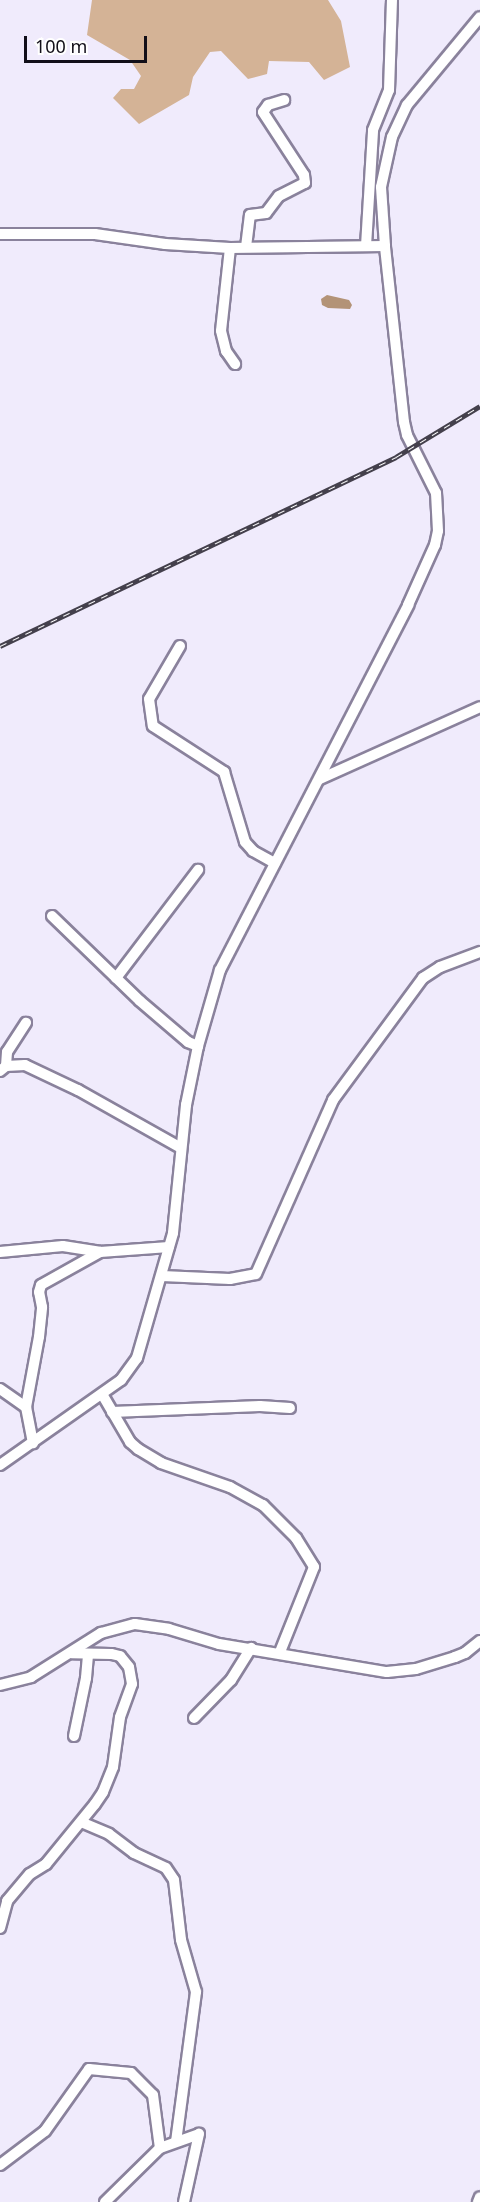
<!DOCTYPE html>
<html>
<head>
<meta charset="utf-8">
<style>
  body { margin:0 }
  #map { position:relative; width:480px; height:2202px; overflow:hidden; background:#f0ebfc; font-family:"Noto Sans",sans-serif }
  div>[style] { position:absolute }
  .forest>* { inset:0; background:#d4b396 }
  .water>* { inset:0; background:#b39377 }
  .roads { filter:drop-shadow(2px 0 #8a829c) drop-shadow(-2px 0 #8a829c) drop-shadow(0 2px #8a829c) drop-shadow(0 -2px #8a829c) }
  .minor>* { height:10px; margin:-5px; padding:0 5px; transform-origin:5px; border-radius:5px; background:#fff }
  .rail>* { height:4.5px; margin-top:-2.25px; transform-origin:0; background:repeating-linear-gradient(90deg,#fff 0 7px,#44404c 0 14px); box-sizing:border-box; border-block:2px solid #44404c }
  span { translate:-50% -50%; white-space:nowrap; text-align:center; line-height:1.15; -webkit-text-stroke:4.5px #fff; paint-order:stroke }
  .scale { position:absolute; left:24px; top:36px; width:123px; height:27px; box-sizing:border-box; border:3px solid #120f19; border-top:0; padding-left:8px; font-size:18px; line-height:21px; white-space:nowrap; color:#120f19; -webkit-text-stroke:4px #fff; paint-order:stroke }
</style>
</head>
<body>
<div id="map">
  <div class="forest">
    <i style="clip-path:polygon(92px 0,328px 0,341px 21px,350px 67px,324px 80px,309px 62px,269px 61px,267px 74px,248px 79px,221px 51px,210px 52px,193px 77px,189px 95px,139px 124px,113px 98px,121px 89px,134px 89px,141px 76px,130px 60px,87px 35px)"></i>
  </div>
  <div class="water">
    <i style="clip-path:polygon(327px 295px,349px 300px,352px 305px,350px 309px,328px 308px,322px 305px,321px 299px)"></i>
  </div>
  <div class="roads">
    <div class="minor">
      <i style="left:0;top:234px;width:95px"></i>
      <i style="left:95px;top:234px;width:71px;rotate:8.1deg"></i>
      <i style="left:165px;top:244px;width:65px;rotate:3.5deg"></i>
      <i style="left:230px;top:248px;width:155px;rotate:-0.7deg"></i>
      <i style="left:366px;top:246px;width:116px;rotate:-86.5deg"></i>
      <i style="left:373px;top:130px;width:43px;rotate:-68.2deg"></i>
      <i style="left:389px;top:90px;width:90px;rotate:-88.1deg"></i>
      <i style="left:246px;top:247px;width:32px;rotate:-83deg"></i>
      <i style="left:250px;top:215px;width:16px;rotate:-7deg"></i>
      <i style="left:266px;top:213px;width:21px;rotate:-53deg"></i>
      <i style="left:279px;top:196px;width:29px;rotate:-27deg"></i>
      <i style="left:305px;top:183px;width:8px;rotate:-97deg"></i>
      <i style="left:304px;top:175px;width:75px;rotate:-123.1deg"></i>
      <i style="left:263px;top:112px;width:9px;rotate:-54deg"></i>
      <i style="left:268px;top:105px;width:17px;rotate:-17deg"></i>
      <i style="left:230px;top:248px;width:83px;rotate:96.2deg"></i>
      <i style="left:221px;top:331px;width:21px;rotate:76deg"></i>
      <i style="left:226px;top:351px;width:16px;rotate:55deg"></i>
      <i style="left:180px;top:646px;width:61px;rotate:120.3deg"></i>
      <i style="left:149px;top:699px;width:27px;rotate:82deg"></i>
      <i style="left:153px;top:726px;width:85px;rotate:32.9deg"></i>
      <i style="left:224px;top:772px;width:73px;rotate:73.3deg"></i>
      <i style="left:245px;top:842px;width:12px;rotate:48deg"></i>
      <i style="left:253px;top:851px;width:25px;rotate:29deg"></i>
      <i style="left:320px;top:779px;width:175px;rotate:-24.2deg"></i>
      <i style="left:52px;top:916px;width:122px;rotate:44deg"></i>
      <i style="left:140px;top:1001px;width:63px;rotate:40.5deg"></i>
      <i style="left:188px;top:1042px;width:11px;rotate:22deg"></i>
      <i style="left:116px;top:978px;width:136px;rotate:-52.8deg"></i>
      <i style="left:6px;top:1066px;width:19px;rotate:-3deg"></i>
      <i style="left:25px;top:1065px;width:59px;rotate:25.3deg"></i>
      <i style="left:78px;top:1090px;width:118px;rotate:29.4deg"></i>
      <i style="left:0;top:1071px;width:8px;rotate:-40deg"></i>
      <i style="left:6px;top:1066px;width:14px;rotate:-86deg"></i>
      <i style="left:7px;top:1052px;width:35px;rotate:-57deg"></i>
      <i style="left:0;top:1252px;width:63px;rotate:-5.4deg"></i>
      <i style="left:63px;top:1246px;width:37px;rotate:9deg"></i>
      <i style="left:100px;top:1252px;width:69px;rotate:-4.1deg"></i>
      <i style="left:162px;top:1276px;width:68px;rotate:2.5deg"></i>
      <i style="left:230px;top:1279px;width:26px;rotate:-11deg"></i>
      <i style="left:256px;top:1274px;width:190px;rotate:-66.1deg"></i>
      <i style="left:333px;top:1100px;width:152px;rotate:-53.6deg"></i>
      <i style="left:423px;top:978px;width:20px;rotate:-33deg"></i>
      <i style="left:440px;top:967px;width:43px;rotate:-20.6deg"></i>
      <i style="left:0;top:1389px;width:32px;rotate:35deg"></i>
      <i style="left:26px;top:1407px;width:37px;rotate:79deg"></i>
      <i style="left:102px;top:1394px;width:56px;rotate:59.7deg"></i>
      <i style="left:130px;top:1442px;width:11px;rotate:41deg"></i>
      <i style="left:138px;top:1449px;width:27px;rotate:31deg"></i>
      <i style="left:161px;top:1463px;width:73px;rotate:19.2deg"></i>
      <i style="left:230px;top:1487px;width:38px;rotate:29deg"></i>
      <i style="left:263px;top:1505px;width:47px;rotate:45deg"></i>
      <i style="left:296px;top:1538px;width:34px;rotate:58deg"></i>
      <i style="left:314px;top:1567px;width:92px;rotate:111.8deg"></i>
      <i style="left:26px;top:1407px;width:71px;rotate:-79.5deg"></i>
      <i style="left:39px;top:1337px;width:30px;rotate:-84deg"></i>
      <i style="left:42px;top:1307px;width:15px;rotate:-101deg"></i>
      <i style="left:39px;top:1292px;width:7px;rotate:-74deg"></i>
      <i style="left:41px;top:1285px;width:68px;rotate:-29.2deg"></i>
      <i style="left:112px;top:1412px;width:148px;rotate:-2.3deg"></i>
      <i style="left:260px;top:1406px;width:30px;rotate:4deg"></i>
      <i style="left:0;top:1465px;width:148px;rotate:-35.1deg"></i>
      <i style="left:121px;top:1380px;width:27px;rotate:-54deg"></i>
      <i style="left:137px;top:1358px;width:130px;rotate:-73.9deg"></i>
      <i style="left:173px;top:1233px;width:129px;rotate:-84.2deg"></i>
      <i style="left:186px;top:1105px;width:60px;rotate:-78.5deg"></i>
      <i style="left:198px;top:1046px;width:79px;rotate:-73.9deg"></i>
      <i style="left:220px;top:970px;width:411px;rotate:-62.7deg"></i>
      <i style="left:408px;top:605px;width:66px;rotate:-65.8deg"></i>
      <i style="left:435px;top:545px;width:14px;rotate:-78deg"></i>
      <i style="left:438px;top:531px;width:38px;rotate:-93deg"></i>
      <i style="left:436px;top:493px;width:65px;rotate:-116.6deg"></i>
      <i style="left:407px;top:435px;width:13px;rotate:-103deg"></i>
      <i style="left:404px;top:422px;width:177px;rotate:-96.2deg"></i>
      <i style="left:385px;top:246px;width:59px;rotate:-93.9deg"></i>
      <i style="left:381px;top:187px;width:51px;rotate:-77.6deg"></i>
      <i style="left:392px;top:137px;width:35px;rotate:-65deg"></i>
      <i style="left:407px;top:105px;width:114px;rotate:-50.3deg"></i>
      <i style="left:0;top:1685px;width:32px;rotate:-14deg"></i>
      <i style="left:31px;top:1677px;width:83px;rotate:-32.2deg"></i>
      <i style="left:101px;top:1633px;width:35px;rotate:-15deg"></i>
      <i style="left:135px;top:1624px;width:34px;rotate:8deg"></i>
      <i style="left:169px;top:1629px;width:52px;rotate:16.7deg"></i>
      <i style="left:219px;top:1644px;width:170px;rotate:9.5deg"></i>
      <i style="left:387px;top:1672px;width:29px;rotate:-6deg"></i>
      <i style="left:416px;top:1669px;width:41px;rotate:-17.1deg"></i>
      <i style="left:455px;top:1657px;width:11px;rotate:-22deg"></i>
      <i style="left:465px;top:1653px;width:19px;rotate:-39deg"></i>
      <i style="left:194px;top:1718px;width:53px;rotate:-45.8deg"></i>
      <i style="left:231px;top:1680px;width:38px;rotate:-58deg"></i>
      <i style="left:74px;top:1736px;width:59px;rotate:-78.3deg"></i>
      <i style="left:86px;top:1678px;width:24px;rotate:-85deg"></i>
      <i style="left:81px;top:1822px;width:30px;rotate:23deg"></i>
      <i style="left:109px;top:1834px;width:31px;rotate:37deg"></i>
      <i style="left:134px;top:1853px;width:35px;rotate:25deg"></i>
      <i style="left:166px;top:1868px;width:14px;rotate:56deg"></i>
      <i style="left:174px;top:1880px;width:60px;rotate:83.3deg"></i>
      <i style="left:181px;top:1940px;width:54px;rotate:73.9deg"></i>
      <i style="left:196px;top:1992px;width:150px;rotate:97.6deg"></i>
      <i style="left:0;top:1928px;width:28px;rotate:-75deg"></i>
      <i style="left:7px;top:1901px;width:35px;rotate:-50deg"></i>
      <i style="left:30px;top:1874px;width:19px;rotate:-32deg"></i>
      <i style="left:46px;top:1864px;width:77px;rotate:-50.8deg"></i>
      <i style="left:95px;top:1804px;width:14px;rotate:-56deg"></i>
      <i style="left:103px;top:1792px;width:27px;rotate:-68deg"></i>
      <i style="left:113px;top:1767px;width:50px;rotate:-82deg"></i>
      <i style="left:120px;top:1717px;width:35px;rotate:-70deg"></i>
      <i style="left:132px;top:1684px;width:17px;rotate:-100deg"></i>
      <i style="left:129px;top:1667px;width:14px;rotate:-129deg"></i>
      <i style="left:120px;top:1656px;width:9px;rotate:-167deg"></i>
      <i style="left:111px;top:1654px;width:39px;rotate:-179deg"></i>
      <i style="left:0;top:2165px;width:56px;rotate:-37.1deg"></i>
      <i style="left:45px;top:2131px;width:76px;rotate:-54.6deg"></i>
      <i style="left:89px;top:2069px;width:42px;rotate:5.4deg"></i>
      <i style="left:131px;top:2073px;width:31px;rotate:45deg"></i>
      <i style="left:153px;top:2095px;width:53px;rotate:82.5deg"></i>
      <i style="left:160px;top:2148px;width:41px;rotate:-19.7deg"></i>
      <i style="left:105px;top:2202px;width:77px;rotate:-44.5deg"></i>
      <i style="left:184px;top:2202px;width:70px;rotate:-77.6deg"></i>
      <i style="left:478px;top:2202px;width:5px;rotate:-68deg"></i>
    </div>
  </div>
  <div class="rail">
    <i style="left:0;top:646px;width:439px;rotate:-25.5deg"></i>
    <i style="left:396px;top:457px;width:98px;rotate:-31.3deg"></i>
  </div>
  <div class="scale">100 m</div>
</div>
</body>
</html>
